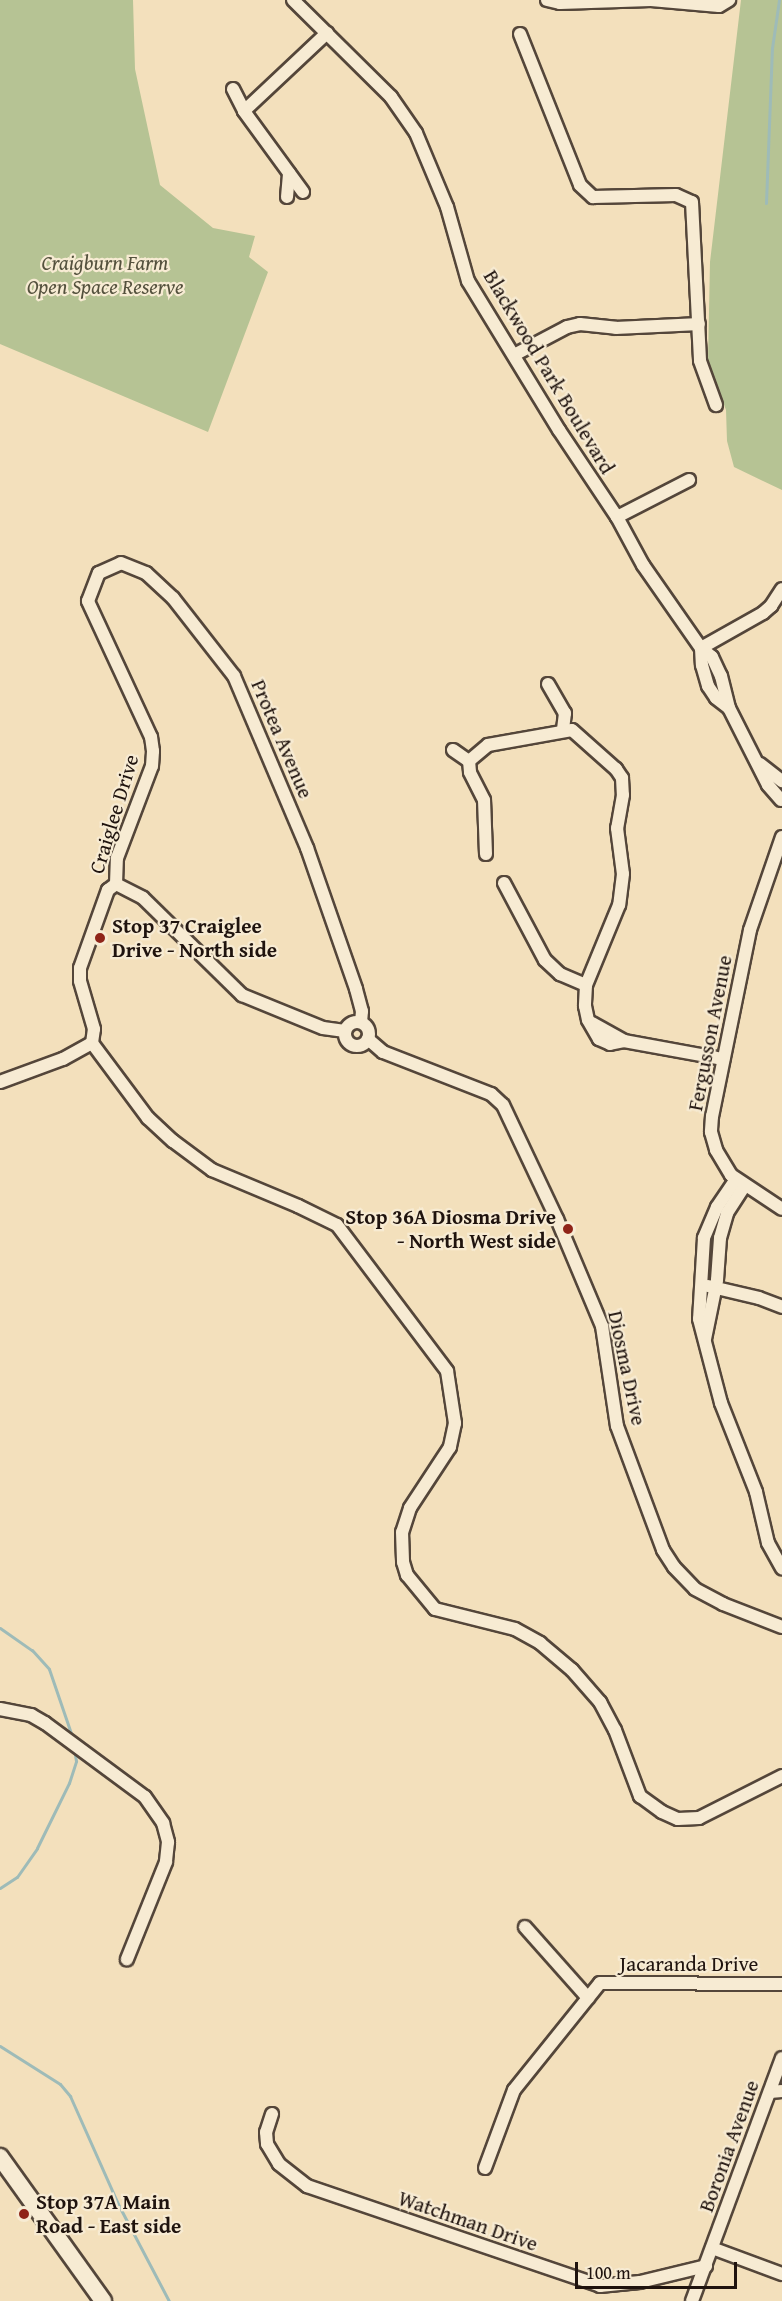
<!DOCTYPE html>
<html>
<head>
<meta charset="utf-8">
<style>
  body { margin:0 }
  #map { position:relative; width:782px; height:2301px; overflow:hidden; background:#f3e0bc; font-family:"Gentium Book Plus",serif }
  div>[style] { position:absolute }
  .green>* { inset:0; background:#b6c394 }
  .stream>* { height:3px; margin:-1.5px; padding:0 1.5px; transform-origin:1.5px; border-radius:1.5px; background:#9ebbb8 }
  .roads { filter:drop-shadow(2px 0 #54463a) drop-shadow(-2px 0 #54463a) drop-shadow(0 2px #54463a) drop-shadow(0 -2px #54463a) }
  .minor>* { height:12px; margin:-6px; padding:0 6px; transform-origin:6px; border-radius:6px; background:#f7ebd3 }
  .minor>.ring { margin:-6px; padding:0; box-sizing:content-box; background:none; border:12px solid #f7ebd3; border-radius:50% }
  .secondary>* { height:16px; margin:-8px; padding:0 8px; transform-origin:8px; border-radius:8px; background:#f7ebd3 }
  .dots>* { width:16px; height:16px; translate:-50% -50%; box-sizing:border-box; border:3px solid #f7ebd3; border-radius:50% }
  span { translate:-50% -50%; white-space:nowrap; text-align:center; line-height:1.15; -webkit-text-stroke:4.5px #f7ebd3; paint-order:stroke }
  .park-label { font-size:21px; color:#54513d; font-style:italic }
  .street-label { font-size:21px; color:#1f130e }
  .poi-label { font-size:21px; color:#1f130e; font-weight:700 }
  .left { translate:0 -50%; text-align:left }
  .right { translate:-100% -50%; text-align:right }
  .scale { position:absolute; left:575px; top:2262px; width:162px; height:27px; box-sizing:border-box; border:3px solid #1f130e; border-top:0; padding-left:8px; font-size:18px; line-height:21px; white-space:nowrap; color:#1f130e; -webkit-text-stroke:4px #f7ebd3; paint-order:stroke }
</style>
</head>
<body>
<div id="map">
  <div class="green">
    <i style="clip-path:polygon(0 0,133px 0,135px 69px,160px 185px,213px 228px,255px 236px,249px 257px,268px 272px,208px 432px,0 344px)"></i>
    <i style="clip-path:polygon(741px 0,782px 0,782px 490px,734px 467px,727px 441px,726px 410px,708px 361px,710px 262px)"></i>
  </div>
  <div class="stream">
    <i style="left:766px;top:203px;width:155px;rotate:-87.8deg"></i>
    <i style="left:772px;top:48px;width:49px;rotate:-81.7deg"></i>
    <i style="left:0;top:1628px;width:39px;rotate:35deg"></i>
    <i style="left:32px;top:1650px;width:25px;rotate:48deg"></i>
    <i style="left:49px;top:1669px;width:71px;rotate:71.1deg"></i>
    <i style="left:0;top:1888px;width:20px;rotate:-33deg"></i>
    <i style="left:17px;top:1877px;width:35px;rotate:-55deg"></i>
    <i style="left:37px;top:1848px;width:72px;rotate:-63.8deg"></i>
    <i style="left:69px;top:1783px;width:23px;rotate:-72deg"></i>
    <i style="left:76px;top:1761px;width:12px;rotate:-99deg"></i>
    <i style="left:0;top:2046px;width:71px;rotate:32.3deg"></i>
    <i style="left:60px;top:2084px;width:16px;rotate:50deg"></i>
    <i style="left:70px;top:2096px;width:118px;rotate:66deg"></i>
    <i style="left:118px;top:2204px;width:110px;rotate:62.3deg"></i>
  </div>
  <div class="roads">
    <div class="minor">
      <i style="left:293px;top:0;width:138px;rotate:44.7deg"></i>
      <i style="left:391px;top:97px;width:44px;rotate:55.2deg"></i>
      <i style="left:416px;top:133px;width:80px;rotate:67.3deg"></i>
      <i style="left:447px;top:207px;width:77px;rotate:74.2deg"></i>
      <i style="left:468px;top:281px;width:175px;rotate:58.6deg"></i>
      <i style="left:559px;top:430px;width:105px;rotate:56.3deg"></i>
      <i style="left:617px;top:517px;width:55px;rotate:61.6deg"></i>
      <i style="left:643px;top:565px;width:101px;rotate:55.1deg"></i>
      <i style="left:701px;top:648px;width:14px;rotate:39deg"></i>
      <i style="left:712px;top:657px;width:21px;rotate:65deg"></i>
      <i style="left:721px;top:676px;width:33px;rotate:76deg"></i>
      <i style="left:729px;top:708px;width:86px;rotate:63.1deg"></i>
      <i style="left:768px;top:785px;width:20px;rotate:49deg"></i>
      <i style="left:547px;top:0;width:13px;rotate:13deg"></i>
      <i style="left:560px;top:3px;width:91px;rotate:-1.9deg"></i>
      <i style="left:651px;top:0;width:68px;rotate:5deg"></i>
      <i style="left:719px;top:6px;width:12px;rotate:-31deg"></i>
      <i style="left:520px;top:34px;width:162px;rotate:68.3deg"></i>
      <i style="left:580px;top:185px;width:18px;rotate:43deg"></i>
      <i style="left:593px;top:197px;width:83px;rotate:-1.4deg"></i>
      <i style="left:676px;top:195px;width:17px;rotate:24deg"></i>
      <i style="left:692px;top:202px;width:159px;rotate:87.1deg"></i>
      <i style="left:700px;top:361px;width:47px;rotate:70deg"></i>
      <i style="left:233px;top:89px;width:25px;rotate:63deg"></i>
      <i style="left:303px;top:192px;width:100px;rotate:-126.1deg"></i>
      <i style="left:244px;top:111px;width:114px;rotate:-43.2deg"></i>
      <i style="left:287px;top:197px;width:24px;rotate:-85deg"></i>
      <i style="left:514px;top:355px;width:60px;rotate:-27.8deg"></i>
      <i style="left:567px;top:327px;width:13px;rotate:-13deg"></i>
      <i style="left:580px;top:324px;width:36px;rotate:6deg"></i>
      <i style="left:616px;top:328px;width:83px;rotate:-2.8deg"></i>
      <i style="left:617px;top:517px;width:81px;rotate:-27.2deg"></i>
      <i style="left:701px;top:648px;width:71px;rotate:-29.4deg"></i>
      <i style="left:763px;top:613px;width:11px;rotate:-41deg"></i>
      <i style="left:771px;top:606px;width:20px;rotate:-57deg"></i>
      <i style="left:701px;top:648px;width:17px;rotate:87deg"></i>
      <i style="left:702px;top:665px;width:22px;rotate:74deg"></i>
      <i style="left:708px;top:686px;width:14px;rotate:56deg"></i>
      <i style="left:716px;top:698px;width:16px;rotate:38deg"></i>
      <i style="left:548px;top:684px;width:34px;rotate:60deg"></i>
      <i style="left:565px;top:713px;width:17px;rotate:97deg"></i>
      <i style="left:453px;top:750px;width:19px;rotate:35deg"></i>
      <i style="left:760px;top:764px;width:28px;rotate:38deg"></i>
      <i style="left:782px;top:837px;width:98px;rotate:109deg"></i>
      <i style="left:750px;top:930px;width:190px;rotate:101.5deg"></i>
      <i style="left:712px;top:1116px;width:16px;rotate:94deg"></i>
      <i style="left:711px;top:1132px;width:19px;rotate:74deg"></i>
      <i style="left:716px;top:1150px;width:29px;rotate:59deg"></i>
      <i style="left:731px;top:1175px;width:61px;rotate:33.7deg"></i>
      <i style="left:486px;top:854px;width:54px;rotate:-92.1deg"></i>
      <i style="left:484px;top:800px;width:31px;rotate:-117deg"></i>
      <i style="left:470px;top:772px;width:11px;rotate:-95deg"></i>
      <i style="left:469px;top:761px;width:25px;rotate:-40deg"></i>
      <i style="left:488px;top:745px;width:85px;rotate:-10.1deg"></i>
      <i style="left:572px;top:730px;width:59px;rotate:41.6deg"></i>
      <i style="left:616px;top:769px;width:11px;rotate:56deg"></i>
      <i style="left:622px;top:778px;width:17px;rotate:87deg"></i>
      <i style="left:623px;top:795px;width:34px;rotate:100deg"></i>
      <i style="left:617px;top:828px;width:46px;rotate:82.6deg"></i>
      <i style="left:623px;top:874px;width:31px;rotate:97deg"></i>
      <i style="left:619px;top:905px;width:87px;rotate:112.4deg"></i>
      <i style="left:586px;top:985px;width:21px;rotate:93deg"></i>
      <i style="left:585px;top:1006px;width:14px;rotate:78deg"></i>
      <i style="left:588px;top:1020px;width:22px;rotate:60deg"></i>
      <i style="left:599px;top:1039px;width:12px;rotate:24deg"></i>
      <i style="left:610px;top:1044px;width:14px;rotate:-12deg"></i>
      <i style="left:504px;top:883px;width:87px;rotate:62deg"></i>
      <i style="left:545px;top:960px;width:21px;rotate:43deg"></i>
      <i style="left:560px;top:974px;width:28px;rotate:23deg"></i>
      <i style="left:116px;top:884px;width:26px;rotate:-88deg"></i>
      <i style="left:117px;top:858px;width:98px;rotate:-69.2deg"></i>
      <i style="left:152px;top:766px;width:15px;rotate:-86deg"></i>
      <i style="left:153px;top:751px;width:14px;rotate:-98deg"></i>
      <i style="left:151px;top:737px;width:150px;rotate:-114.9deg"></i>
      <i style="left:88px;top:601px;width:30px;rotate:-69deg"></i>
      <i style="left:99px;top:573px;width:24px;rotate:-24deg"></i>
      <i style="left:121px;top:563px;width:27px;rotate:22deg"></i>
      <i style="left:146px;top:573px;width:37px;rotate:43deg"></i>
      <i style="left:173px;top:598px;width:99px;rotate:52deg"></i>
      <i style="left:234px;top:676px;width:187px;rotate:67deg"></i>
      <i style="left:307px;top:848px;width:149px;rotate:70.8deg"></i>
      <i style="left:356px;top:989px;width:23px;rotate:75deg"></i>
      <i style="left:362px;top:1011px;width:11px;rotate:95deg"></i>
      <i style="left:116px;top:884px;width:30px;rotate:27deg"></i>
      <i style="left:143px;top:898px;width:139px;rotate:44.4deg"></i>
      <i style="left:242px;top:995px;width:87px;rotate:22.2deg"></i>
      <i style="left:323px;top:1028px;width:22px;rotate:8deg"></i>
      <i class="ring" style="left:345px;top:1022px;width:12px;height:12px"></i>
      <i style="left:592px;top:1023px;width:37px;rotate:29deg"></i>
      <i style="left:624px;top:1041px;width:101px;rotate:10.3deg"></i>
      <i style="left:368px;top:1039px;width:20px;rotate:41deg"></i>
      <i style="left:383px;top:1052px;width:116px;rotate:21.3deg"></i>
      <i style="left:491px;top:1094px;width:16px;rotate:43deg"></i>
      <i style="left:503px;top:1105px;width:126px;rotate:64.7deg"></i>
      <i style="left:557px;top:1219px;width:116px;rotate:67.2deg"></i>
      <i style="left:602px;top:1326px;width:101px;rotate:81.5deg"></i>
      <i style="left:617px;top:1426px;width:132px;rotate:69.6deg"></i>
      <i style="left:663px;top:1550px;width:20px;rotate:57deg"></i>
      <i style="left:674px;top:1567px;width:30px;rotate:46deg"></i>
      <i style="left:695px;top:1589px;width:32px;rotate:28deg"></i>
      <i style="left:723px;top:1604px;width:63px;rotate:21.3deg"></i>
      <i style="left:92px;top:1043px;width:94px;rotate:53.3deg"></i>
      <i style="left:148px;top:1118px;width:34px;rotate:43deg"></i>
      <i style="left:173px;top:1141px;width:49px;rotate:36.6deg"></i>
      <i style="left:212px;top:1170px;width:93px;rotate:22.7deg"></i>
      <i style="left:298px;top:1206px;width:43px;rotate:26deg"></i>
      <i style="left:337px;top:1225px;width:183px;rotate:53deg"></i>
      <i style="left:447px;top:1371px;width:53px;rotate:81.3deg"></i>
      <i style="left:455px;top:1423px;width:25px;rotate:102deg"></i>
      <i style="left:450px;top:1447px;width:73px;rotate:123.3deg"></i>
      <i style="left:410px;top:1508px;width:25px;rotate:108deg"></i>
      <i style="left:402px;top:1532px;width:30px;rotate:88deg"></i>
      <i style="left:403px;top:1562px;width:14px;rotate:73deg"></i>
      <i style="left:407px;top:1575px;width:44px;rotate:50.5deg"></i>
      <i style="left:435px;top:1609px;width:82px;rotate:14deg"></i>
      <i style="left:515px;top:1629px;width:29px;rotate:29deg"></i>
      <i style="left:540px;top:1643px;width:42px;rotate:40.2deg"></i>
      <i style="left:572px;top:1670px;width:43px;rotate:48.8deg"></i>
      <i style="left:600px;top:1702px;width:32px;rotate:62deg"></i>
      <i style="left:615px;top:1730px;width:71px;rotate:69.3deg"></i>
      <i style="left:640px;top:1796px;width:27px;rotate:36deg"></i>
      <i style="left:662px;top:1812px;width:17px;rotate:24deg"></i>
      <i style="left:678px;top:1819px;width:21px;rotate:-3deg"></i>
      <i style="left:699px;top:1818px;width:93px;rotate:-26.8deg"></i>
      <i style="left:92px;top:1043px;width:14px;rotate:-82deg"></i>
      <i style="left:94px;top:1029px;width:50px;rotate:-106.3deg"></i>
      <i style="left:80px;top:981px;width:13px;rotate:-90deg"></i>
      <i style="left:80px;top:968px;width:83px;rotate:-70.3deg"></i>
      <i style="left:108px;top:890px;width:10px;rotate:-37deg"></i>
      <i style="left:0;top:1082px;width:67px;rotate:-20.1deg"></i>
      <i style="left:63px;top:1059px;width:33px;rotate:-29deg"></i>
      <i style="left:736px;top:1179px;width:34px;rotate:124deg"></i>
      <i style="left:717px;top:1207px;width:34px;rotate:113deg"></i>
      <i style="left:704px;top:1238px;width:81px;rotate:93.5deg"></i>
      <i style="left:699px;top:1319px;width:87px;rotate:75.3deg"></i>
      <i style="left:721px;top:1403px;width:96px;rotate:68.5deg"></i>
      <i style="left:756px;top:1492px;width:52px;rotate:76.8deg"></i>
      <i style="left:768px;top:1543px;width:29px;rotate:61deg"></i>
      <i style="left:708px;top:1286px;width:52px;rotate:13.2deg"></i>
      <i style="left:759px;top:1298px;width:25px;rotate:21deg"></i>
      <i style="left:705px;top:1339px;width:60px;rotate:-78.5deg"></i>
      <i style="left:717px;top:1280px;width:42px;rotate:-85.9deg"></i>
      <i style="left:720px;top:1238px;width:26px;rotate:-74deg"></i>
      <i style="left:727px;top:1213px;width:33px;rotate:-57deg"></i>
      <i style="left:0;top:1709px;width:32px;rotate:11deg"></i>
      <i style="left:31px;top:1715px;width:16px;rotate:30deg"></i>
      <i style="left:45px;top:1723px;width:124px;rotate:36.5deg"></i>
      <i style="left:145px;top:1797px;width:32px;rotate:55deg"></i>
      <i style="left:163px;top:1823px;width:20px;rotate:75deg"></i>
      <i style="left:168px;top:1842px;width:20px;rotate:96deg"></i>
      <i style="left:166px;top:1862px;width:105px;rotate:111.9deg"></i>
      <i style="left:525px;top:1927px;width:95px;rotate:48.4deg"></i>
      <i style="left:770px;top:2092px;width:12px;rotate:-5deg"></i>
      <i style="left:272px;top:2114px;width:19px;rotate:108deg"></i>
      <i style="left:266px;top:2132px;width:12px;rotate:85deg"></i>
      <i style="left:267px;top:2144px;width:23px;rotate:59deg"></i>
      <i style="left:279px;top:2164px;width:36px;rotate:38deg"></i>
      <i style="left:307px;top:2186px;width:310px;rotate:18.8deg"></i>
      <i style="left:600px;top:2286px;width:40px;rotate:-5.7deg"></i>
      <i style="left:640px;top:2282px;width:68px;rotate:-13.6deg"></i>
      <i style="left:485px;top:2168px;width:83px;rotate:-69.6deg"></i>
      <i style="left:514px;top:2090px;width:137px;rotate:-51.2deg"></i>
      <i style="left:600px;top:1983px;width:182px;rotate:0.3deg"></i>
      <i style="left:712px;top:2248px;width:75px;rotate:20.4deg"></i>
      <i style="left:692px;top:2301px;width:259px;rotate:-69.7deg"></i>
    </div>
    <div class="secondary">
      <i style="left:0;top:2157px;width:177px;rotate:54.4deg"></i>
    </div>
  </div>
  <div class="dots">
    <i style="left:100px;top:938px;background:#8f2418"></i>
    <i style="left:568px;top:1229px;background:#8f2418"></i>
    <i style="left:24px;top:2214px;background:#8f2418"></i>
  </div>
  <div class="park-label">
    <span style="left:105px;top:275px">Craigburn Farm<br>Open Space Reserve</span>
  </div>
  <div class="street-label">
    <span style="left:549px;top:372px;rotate:59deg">Blackwood Park Boulevard</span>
    <span style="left:282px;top:739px;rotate:67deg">Protea Avenue</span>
    <span style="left:114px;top:814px;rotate:-73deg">Craiglee Drive</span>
    <span style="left:710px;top:1033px;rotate:-79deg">Fergusson Avenue</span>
    <span style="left:627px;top:1368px;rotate:78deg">Diosma Drive</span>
    <span style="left:689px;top:1964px">Jacaranda Drive</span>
    <span style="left:729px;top:2146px;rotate:-70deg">Boronia Avenue</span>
    <span style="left:468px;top:2221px;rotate:19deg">Watchman Drive</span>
  </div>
  <div class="poi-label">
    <span class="left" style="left:112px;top:938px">Stop 37 Craiglee<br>Drive - North side</span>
    <span class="right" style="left:556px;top:1229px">Stop 36A Diosma Drive<br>- North West side</span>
    <span class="left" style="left:36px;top:2214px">Stop 37A Main<br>Road - East side</span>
  </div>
  <div class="scale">100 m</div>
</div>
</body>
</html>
